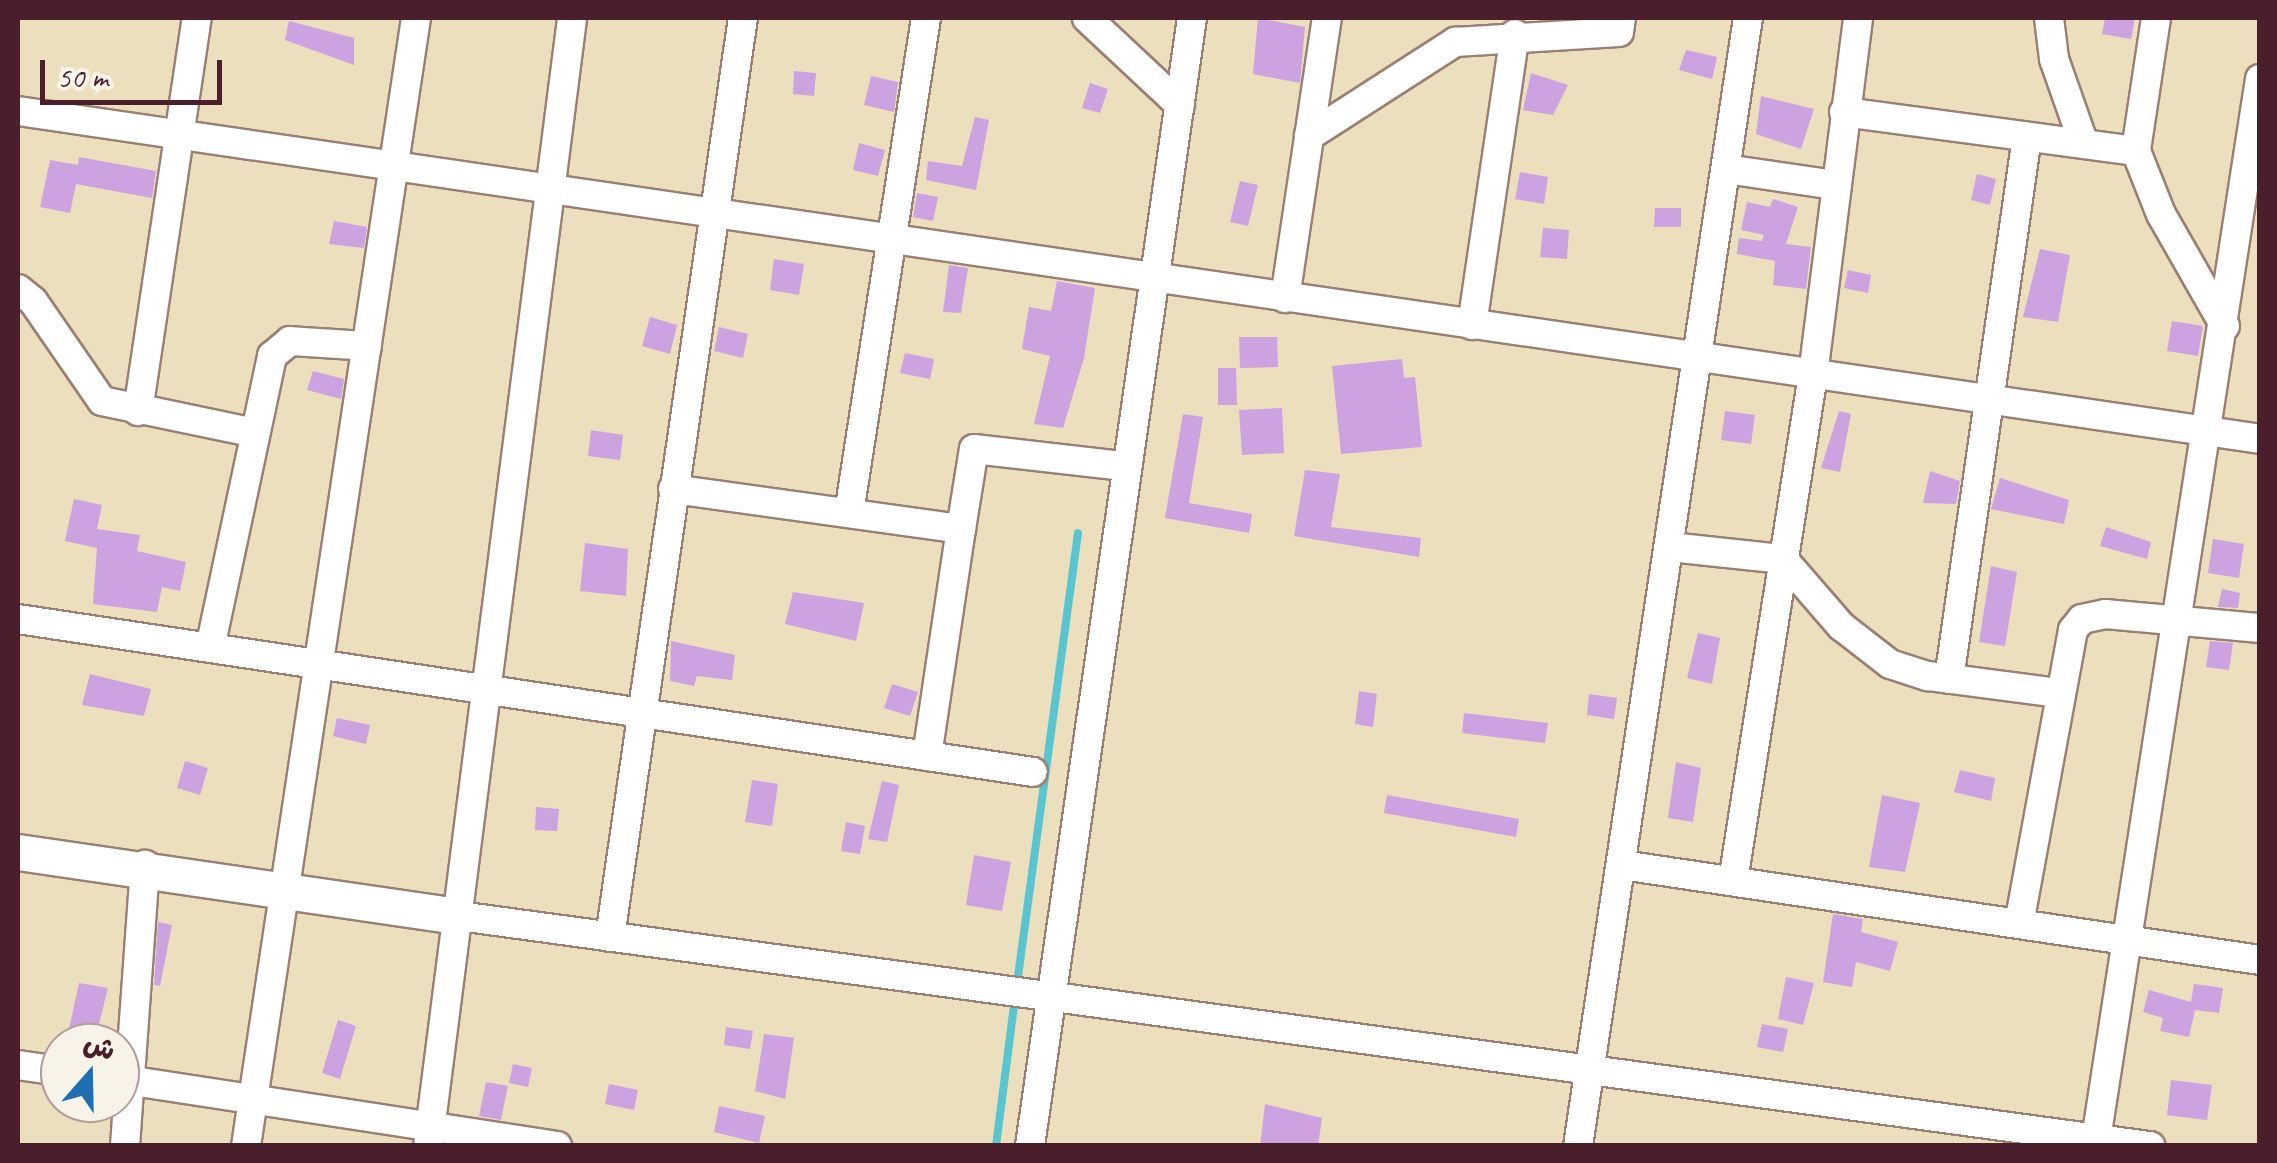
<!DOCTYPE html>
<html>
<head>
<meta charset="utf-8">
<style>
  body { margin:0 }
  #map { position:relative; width:2277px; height:1163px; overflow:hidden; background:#ebdfbd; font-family:Caveat,"Playpen Sans Arabic",sans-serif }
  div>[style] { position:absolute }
  .stream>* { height:8px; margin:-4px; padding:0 4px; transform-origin:4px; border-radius:4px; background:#58c5d0 }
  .building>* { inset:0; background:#cda2e1 }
  .roads { filter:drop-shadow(2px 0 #9a7f74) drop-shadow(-2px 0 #9a7f74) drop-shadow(0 2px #9a7f74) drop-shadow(0 -2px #9a7f74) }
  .minor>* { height:28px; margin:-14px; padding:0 14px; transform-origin:14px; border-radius:14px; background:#fff }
  .tertiary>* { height:35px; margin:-17.5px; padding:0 17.5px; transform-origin:17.5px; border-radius:17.5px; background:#fff }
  span { translate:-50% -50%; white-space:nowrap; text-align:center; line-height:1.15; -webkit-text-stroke:8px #f7f3e8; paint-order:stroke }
  .frame { position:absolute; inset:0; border:20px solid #4a1f2b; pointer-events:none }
  .north { position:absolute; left:40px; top:1023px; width:100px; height:100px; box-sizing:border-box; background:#f7f3e8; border:2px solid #b29e9c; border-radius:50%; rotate:20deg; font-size:28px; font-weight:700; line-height:40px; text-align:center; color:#4a1f2b }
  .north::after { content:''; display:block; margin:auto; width:35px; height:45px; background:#1f6fb2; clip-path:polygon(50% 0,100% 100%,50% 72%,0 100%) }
  .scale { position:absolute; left:40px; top:60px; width:182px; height:45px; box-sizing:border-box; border:5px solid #4a1f2b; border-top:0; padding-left:12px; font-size:30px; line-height:35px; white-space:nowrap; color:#4a1f2b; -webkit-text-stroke:8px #f7f3e8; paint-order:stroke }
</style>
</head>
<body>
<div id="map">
  <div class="stream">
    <i style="left:1017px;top:984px;width:455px;rotate:-82.3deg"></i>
    <i style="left:996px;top:1146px;width:149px;rotate:-82.7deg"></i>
  </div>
  <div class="building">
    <i style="clip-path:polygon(1258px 18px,1305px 27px,1300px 83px,1253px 74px)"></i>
    <i style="clip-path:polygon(2105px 18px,2135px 18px,2131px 39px,2102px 34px)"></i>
    <i style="clip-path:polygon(289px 21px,354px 38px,354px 65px,285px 40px)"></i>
    <i style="clip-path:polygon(1686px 50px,1717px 57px,1712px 79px,1679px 70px)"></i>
    <i style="clip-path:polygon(794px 71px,816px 73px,814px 96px,793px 94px)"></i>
    <i style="clip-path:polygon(1531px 73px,1568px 85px,1553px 115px,1523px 110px)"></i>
    <i style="clip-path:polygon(871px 76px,898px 82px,894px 112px,864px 105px)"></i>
    <i style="clip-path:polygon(1090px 83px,1108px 89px,1100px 113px,1082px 108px)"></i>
    <i style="clip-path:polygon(1761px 96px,1814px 109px,1801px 149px,1756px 134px)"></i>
    <i style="clip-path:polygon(975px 117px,989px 120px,976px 190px,926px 180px,928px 161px,962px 166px)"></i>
    <i style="clip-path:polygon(859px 143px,885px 150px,878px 176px,853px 170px)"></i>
    <i style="clip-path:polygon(79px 157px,156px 171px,152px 198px,76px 184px,70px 213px,40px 207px,50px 160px,78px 165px)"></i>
    <i style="clip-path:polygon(1520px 172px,1548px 177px,1544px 204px,1515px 199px)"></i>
    <i style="clip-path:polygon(1977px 174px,1996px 179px,1990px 205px,1971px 200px)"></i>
    <i style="clip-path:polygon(1240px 181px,1258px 185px,1248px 226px,1230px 222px)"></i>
    <i style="clip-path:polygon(917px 193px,938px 197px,933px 221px,913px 217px)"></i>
    <i style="clip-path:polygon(1773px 199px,1798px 207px,1786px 244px,1811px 247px,1806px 289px,1773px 285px,1775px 261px,1737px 254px,1739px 238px,1762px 241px,1764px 235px,1741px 230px,1747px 202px,1770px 207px)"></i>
    <i style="clip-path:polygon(1655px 208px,1681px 208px,1681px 227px,1654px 227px)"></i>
    <i style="clip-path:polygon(334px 221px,367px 227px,364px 248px,329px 244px)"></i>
    <i style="clip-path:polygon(1543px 228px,1569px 230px,1567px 259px,1540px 257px)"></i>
    <i style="clip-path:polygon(2040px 249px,2070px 255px,2058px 322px,2023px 317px)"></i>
    <i style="clip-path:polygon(774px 259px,804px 264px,799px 295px,770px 290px)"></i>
    <i style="clip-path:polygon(949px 265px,968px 268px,961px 313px,943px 312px)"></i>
    <i style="clip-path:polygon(1848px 270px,1871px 275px,1868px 293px,1844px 288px)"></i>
    <i style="clip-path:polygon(1057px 281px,1095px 288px,1084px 358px,1063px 428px,1034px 424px,1050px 356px,1022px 349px,1029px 307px,1051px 311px)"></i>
    <i style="clip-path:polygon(650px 317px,677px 325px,670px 354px,642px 346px)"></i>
    <i style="clip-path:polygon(2172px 321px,2203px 326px,2198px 356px,2167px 351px)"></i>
    <i style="clip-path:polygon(719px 327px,748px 334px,743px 358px,714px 351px)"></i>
    <i style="clip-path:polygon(1239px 337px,1277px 337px,1278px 367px,1240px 368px)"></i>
    <i style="clip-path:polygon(905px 353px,934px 359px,930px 379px,900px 373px)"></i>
    <i style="clip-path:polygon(1402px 359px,1404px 378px,1415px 377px,1422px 447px,1341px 454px,1332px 366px)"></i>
    <i style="clip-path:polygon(1218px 368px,1236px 368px,1237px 405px,1218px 405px)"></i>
    <i style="clip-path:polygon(313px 371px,344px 379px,341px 399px,307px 390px)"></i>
    <i style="clip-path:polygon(1282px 408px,1284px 453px,1242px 455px,1239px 410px)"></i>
    <i style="clip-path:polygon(1725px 411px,1755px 415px,1751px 444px,1721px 440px)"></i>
    <i style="clip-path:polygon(1839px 411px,1851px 414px,1840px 472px,1821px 468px)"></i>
    <i style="clip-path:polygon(1183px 414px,1203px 417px,1189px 503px,1252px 514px,1249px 533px,1165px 518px)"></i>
    <i style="clip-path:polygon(591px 430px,623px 435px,620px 460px,588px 456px)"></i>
    <i style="clip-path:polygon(1305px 470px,1340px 474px,1331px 527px,1421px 538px,1419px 557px,1294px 536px)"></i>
    <i style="clip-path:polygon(1930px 471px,1960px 481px,1956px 504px,1923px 503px)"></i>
    <i style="clip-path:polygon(2000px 478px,2069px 500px,2064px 524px,1991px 509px)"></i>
    <i style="clip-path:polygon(74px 499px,102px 505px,97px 529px,140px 535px,137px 551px,186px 562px,180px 591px,162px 587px,157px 612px,93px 604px,97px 548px,65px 541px)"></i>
    <i style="clip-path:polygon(2106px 527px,2151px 542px,2147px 559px,2100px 546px)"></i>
    <i style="clip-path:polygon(2213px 539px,2244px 544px,2239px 578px,2208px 573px)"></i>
    <i style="clip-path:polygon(585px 543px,628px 549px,626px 596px,580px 591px)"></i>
    <i style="clip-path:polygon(1991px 566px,2017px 572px,2005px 646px,1979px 642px)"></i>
    <i style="clip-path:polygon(2222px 589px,2240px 593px,2238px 608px,2218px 607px)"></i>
    <i style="clip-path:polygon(793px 592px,864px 603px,856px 641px,785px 624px)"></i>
    <i style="clip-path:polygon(1698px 633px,1720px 638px,1712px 684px,1687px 678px)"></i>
    <i style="clip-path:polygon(671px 641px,735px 655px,732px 680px,697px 676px,694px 686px,670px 681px)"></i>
    <i style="clip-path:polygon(2210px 641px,2233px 643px,2229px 670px,2206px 667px)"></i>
    <i style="clip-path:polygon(90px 674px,151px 689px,144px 716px,82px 705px)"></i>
    <i style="clip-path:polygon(892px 684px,918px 692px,910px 716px,884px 708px)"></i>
    <i style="clip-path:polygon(1359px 691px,1377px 694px,1373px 727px,1355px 724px)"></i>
    <i style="clip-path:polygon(1589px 694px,1617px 698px,1614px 719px,1587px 715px)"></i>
    <i style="clip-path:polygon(1464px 713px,1548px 723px,1545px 743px,1462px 733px)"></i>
    <i style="clip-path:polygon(337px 718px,370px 725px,366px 744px,333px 736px)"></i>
    <i style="clip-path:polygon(185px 761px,208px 768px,200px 795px,177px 788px)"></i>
    <i style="clip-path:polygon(1676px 762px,1701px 768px,1693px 822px,1668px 818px)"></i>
    <i style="clip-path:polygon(1960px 770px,1995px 778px,1991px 801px,1954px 792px)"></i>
    <i style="clip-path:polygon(752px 780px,778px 784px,772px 826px,745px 822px)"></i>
    <i style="clip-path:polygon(882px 781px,899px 785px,887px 842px,868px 839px)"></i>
    <i style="clip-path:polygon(1387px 795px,1519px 819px,1516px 837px,1384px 813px)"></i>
    <i style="clip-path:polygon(1882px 795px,1920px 803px,1905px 872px,1869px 867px)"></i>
    <i style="clip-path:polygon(536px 807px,559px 809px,557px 831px,535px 830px)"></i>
    <i style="clip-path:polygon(846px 822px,865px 826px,860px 854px,841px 851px)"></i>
    <i style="clip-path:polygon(974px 855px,1011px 862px,1002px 911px,966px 905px)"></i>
    <i style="clip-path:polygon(1833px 914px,1863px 919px,1861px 932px,1898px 942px,1890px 971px,1856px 962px,1852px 987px,1823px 982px)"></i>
    <i style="clip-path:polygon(158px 922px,172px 925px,160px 986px,154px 985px)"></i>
    <i style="clip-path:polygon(1786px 977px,1814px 983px,1803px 1025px,1778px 1019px)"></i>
    <i style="clip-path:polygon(79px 983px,108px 988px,96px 1036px,69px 1029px)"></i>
    <i style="clip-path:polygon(2194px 984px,2223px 988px,2219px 1013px,2195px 1010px,2189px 1037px,2160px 1031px,2163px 1018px,2143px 1012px,2149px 990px,2191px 1002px)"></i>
    <i style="clip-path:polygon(338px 1020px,356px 1026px,340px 1079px,322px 1073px)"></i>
    <i style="clip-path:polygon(1762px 1024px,1788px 1029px,1783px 1052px,1757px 1047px)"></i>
    <i style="clip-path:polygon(726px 1027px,753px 1031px,750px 1049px,724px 1045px)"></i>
    <i style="clip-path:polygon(764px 1034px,794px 1038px,785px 1099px,755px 1091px)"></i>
    <i style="clip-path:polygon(513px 1064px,532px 1068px,528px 1087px,509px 1083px)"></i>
    <i style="clip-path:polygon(2171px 1080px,2212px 1085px,2207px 1120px,2167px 1115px)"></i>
    <i style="clip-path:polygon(486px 1082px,508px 1086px,501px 1120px,479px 1116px)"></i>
    <i style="clip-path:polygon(609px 1084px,638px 1090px,634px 1110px,605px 1104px)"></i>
    <i style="clip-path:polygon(1265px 1104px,1322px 1118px,1318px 1146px,1260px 1146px)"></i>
    <i style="clip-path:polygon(719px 1106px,765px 1116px,759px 1143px,714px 1132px)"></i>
  </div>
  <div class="roads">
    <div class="minor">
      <i style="left:1087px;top:18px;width:127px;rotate:43.1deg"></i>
      <i style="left:2049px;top:18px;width:41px;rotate:83deg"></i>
      <i style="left:2054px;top:59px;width:90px;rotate:70.6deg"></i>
      <i style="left:2156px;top:18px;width:134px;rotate:98.6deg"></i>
      <i style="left:2136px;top:151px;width:68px;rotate:68.4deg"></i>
      <i style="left:2161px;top:214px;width:129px;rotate:60.3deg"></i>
      <i style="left:18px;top:111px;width:2266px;rotate:8.32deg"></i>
      <i style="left:1844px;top:112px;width:295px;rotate:7.6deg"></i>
      <i style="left:1309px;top:136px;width:174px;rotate:-32.8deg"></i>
      <i style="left:1455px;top:42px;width:164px;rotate:-3.5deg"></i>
      <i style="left:1619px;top:32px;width:14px;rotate:-82deg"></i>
      <i style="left:1726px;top:169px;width:111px;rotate:8.3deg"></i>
      <i style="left:18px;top:289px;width:19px;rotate:39deg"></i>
      <i style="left:33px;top:301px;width:121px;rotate:55.4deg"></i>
      <i style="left:102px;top:401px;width:156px;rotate:11.8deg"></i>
      <i style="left:1285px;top:298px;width:283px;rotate:-81.5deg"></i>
      <i style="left:1472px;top:325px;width:294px;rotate:-81.6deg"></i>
      <i style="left:138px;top:411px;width:397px;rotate:-81.5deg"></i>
      <i style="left:673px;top:489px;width:291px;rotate:7.9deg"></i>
      <i style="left:961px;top:529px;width:81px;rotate:-80.8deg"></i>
      <i style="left:974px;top:449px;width:151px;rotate:6.5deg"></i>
      <i style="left:849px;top:513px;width:501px;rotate:-81.16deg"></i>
      <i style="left:1670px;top:547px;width:114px;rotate:6.1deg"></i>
      <i style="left:1783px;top:559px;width:89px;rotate:49.1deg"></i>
      <i style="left:1841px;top:626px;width:62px;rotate:37.8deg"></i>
      <i style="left:1890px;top:664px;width:40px;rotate:18deg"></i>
      <i style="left:1928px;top:676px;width:132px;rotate:7.4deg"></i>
      <i style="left:18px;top:619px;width:1026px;rotate:8.57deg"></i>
      <i style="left:210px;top:648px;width:299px;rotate:-78deg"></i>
      <i style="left:272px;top:356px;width:23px;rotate:-40deg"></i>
      <i style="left:290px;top:341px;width:77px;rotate:3.7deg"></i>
      <i style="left:1949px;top:679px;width:548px;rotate:-81.81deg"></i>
      <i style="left:927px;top:756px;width:230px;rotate:-81.5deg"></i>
      <i style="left:1622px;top:865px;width:645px;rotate:8.47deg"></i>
      <i style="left:1733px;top:881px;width:512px;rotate:-81.02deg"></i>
      <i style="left:1813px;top:375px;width:360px;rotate:-82.8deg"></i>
      <i style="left:459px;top:916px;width:1707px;rotate:7.75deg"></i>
      <i style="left:2019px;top:924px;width:299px;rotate:-79.6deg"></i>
      <i style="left:2073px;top:630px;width:14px;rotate:-51deg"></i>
      <i style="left:2082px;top:619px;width:24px;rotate:-12deg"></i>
      <i style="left:2105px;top:614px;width:156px;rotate:5.2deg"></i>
      <i style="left:610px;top:937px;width:929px;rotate:-81.77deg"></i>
      <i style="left:18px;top:1065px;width:42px;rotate:8.1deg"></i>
      <i style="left:120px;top:1079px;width:442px;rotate:8.7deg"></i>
      <i style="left:125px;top:1146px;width:282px;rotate:-85.9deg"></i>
      <i style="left:246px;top:1146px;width:1141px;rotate:-81.43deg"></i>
      <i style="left:428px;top:1146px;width:1137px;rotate:-82.72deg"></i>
      <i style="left:1030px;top:1146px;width:1140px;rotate:-81.83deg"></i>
      <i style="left:1578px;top:1146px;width:1141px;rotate:-81.43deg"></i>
      <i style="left:2095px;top:1146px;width:1080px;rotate:-81.21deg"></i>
    </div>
    <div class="tertiary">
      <i style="left:18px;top:852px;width:446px;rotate:8.3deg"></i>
    </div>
  </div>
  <div class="frame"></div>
  <div class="north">ش</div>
  <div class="scale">50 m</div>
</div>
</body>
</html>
